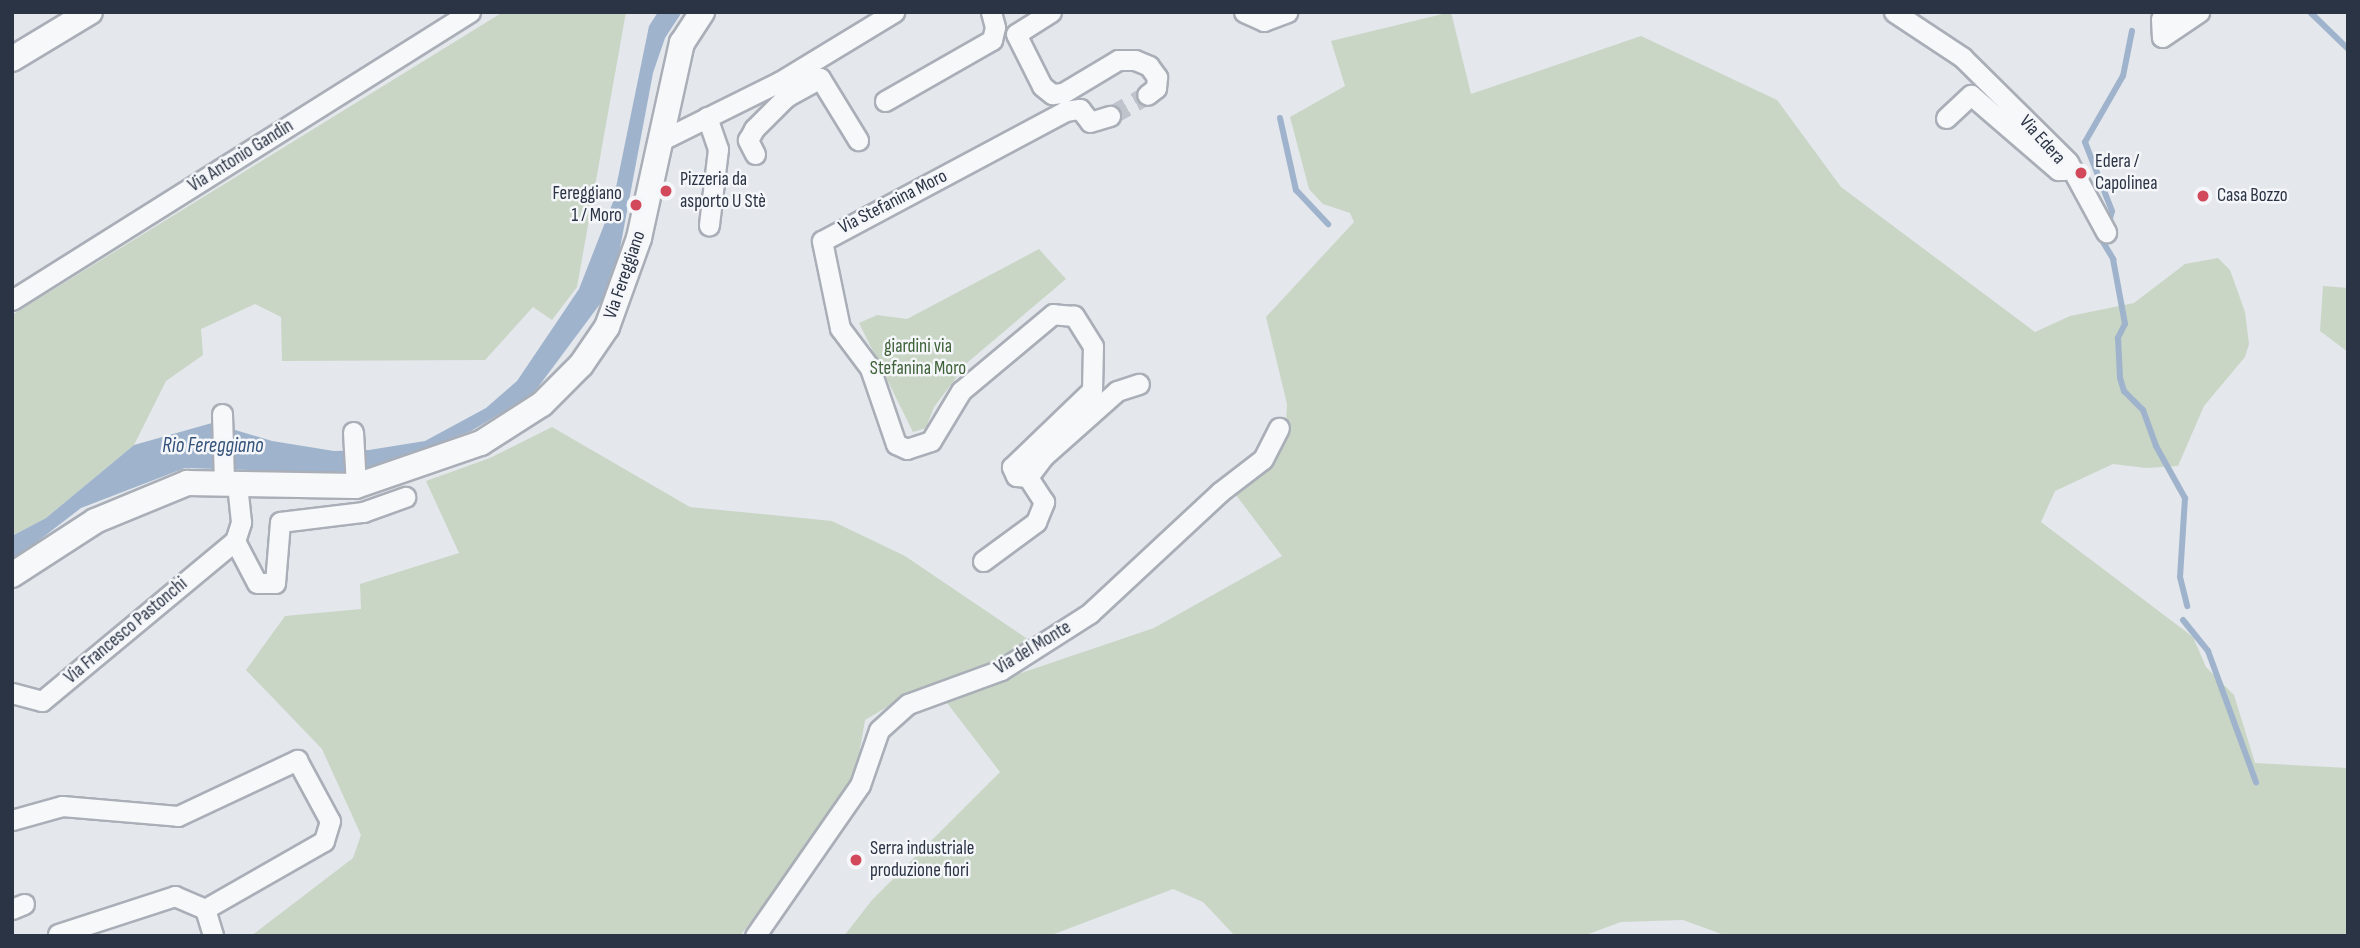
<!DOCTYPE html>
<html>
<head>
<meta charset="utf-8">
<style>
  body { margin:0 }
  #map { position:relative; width:2360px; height:948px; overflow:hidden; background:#e4e7ec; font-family:"Sofia Sans Condensed",sans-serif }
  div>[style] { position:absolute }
  .green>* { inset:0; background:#c9d6c5 }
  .water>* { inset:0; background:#9fb4cc }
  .stream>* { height:6px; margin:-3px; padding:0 3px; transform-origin:3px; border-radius:3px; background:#9fb4cc }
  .minor-tunnel>* { height:19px; margin-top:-9.5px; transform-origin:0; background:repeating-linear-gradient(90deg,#bfc3cb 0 19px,transparent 0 29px) }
  .roads { filter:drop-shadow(2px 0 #a9aeb7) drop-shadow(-2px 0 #a9aeb7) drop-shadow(0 2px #a9aeb7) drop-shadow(0 -2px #a9aeb7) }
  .minor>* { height:19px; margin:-9.5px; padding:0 9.5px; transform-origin:9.5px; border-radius:9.5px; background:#f7f8fa }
  .tertiary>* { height:24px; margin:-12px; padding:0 12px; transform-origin:12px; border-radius:12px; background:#f7f8fa }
  .dots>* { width:19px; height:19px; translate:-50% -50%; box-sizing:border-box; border:4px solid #f4f6f9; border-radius:50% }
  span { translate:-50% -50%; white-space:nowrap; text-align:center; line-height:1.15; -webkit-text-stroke:5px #f4f6f9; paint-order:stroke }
  .street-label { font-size:19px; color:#2b3445 }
  .poi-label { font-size:19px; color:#2b3445 }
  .left { translate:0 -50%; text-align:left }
  .right { translate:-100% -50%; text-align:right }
  .park-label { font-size:19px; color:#3f6138 }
  .water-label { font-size:21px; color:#34527a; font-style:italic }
  .frame { position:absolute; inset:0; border:14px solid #2b3445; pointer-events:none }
</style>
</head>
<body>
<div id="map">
  <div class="green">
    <i style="clip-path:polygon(503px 12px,626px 12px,577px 287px,552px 320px,533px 307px,485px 360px,282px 361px,281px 317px,255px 304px,201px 329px,203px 355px,166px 381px,134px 445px,46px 518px,12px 536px,12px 315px)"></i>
    <i style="clip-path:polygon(1451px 12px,1471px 94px,1641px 36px,1777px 100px,1841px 187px,2035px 332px,2070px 316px,2134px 303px,2185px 264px,2218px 258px,2230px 270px,2245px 312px,2249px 344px,2245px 357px,2204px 406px,2178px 466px,2146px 468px,2113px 464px,2055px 491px,2041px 522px,2193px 637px,2206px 667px,2234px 695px,2255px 763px,2348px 768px,2348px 936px,1727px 936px,1683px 920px,1621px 922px,1583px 936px,1235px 936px,1203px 902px,1173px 889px,1049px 936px,844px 936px,872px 900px,1000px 772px,944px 699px,1154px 628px,1282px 556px,1233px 491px,1286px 426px,1287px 404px,1266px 317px,1354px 222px,1350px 213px,1323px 204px,1309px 189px,1290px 117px,1345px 86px,1331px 41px)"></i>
    <i style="clip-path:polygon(1039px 249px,1066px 279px,968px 362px,934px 407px,926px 428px,913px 432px,859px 323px,877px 315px,907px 319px)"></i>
    <i style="clip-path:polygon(2323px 286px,2348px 288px,2348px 352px,2320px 331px)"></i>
    <i style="clip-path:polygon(552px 427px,690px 507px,832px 521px,905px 556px,1029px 640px,996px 664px,904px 697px,865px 720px,854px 784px,740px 936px,251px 936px,353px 858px,361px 835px,322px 749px,246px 670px,285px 616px,361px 609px,360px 584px,459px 553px,426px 481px,490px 458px)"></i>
  </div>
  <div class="water">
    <i style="clip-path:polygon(658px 12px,682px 12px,665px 38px,653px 73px,615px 275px,600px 304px,533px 394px,471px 431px,372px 469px,337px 473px,185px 468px,81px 508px,12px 561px,12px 536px,46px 518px,134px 445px,212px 423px,272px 441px,334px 451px,369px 450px,425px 441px,486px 408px,517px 381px,579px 289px,613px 202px,649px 26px)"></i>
  </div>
  <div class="stream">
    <i style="left:2310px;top:12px;width:53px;rotate:44.2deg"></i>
    <i style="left:1280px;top:118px;width:74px;rotate:77.5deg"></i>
    <i style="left:1296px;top:190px;width:47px;rotate:46.7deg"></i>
    <i style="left:2109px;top:222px;width:11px;rotate:-75deg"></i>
    <i style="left:2112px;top:211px;width:74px;rotate:-111.4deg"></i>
    <i style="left:2085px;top:142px;width:76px;rotate:-60.1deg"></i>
    <i style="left:2123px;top:76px;width:46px;rotate:-78.7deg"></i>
    <i style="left:2100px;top:237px;width:26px;rotate:59deg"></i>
    <i style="left:2113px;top:259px;width:66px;rotate:79.5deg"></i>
    <i style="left:2125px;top:324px;width:16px;rotate:117deg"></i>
    <i style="left:2118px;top:338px;width:40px;rotate:87.1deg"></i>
    <i style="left:2120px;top:378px;width:14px;rotate:73deg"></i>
    <i style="left:2124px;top:391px;width:27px;rotate:45deg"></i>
    <i style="left:2143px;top:410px;width:38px;rotate:70deg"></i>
    <i style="left:2156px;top:446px;width:60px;rotate:60.9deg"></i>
    <i style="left:2185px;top:498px;width:79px;rotate:93.6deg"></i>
    <i style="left:2180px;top:577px;width:30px;rotate:76deg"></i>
    <i style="left:2183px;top:620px;width:40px;rotate:51deg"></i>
    <i style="left:2208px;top:651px;width:140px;rotate:69.9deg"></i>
  </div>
  <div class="minor-tunnel">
    <i style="left:1110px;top:116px;width:43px;rotate:-29.6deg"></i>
  </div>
  <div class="roads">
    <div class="minor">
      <i style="left:1051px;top:12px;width:41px;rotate:147.8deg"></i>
      <i style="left:1016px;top:34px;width:58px;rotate:63.4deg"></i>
      <i style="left:1042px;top:86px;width:13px;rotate:39deg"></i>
      <i style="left:1052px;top:94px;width:11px;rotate:-5deg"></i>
      <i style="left:1063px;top:93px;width:64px;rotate:-31deg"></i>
      <i style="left:1118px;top:60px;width:17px"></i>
      <i style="left:1135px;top:60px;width:15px;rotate:23deg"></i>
      <i style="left:1149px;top:66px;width:14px;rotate:54deg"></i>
      <i style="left:1157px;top:77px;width:11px;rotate:95deg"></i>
      <i style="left:1156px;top:88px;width:11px;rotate:142deg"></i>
      <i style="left:1244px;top:12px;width:22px;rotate:24deg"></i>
      <i style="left:1264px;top:21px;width:25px;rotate:-21deg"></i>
      <i style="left:1894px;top:12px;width:82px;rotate:33.5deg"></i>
      <i style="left:1962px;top:57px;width:149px;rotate:44.7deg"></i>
      <i style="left:2068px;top:162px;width:80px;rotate:61.5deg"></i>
      <i style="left:2171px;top:12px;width:12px;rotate:145deg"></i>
      <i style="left:2161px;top:19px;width:18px;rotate:87deg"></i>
      <i style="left:2162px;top:37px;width:45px;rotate:-34deg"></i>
      <i style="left:779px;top:82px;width:17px;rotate:65deg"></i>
      <i style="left:786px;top:97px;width:39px;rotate:-29deg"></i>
      <i style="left:820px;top:78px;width:73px;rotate:58.5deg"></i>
      <i style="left:885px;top:101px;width:123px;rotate:-29.7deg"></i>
      <i style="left:992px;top:40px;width:13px;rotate:-77deg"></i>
      <i style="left:995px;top:27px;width:16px;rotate:-105deg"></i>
      <i style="left:707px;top:117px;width:34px;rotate:71deg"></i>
      <i style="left:718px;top:149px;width:77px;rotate:96.8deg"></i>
      <i style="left:1946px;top:118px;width:34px;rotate:-43deg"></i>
      <i style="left:1971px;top:95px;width:115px;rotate:40.8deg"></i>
      <i style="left:2058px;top:170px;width:7px"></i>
      <i style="left:662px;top:140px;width:131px;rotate:-26.4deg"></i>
      <i style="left:779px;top:82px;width:135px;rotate:-31.3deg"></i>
      <i style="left:755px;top:154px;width:16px;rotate:-117deg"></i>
      <i style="left:748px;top:140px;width:13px;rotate:-61deg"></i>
      <i style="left:754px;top:129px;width:45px;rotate:-45deg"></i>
      <i style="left:12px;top:300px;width:541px;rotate:-32.16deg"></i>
      <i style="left:222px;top:414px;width:69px;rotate:88.3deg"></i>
      <i style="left:353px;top:432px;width:54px;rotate:86.8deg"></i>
      <i style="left:1028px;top:477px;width:25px;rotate:-53deg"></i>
      <i style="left:1043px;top:457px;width:99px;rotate:-41.7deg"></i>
      <i style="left:1117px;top:391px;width:23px;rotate:-18deg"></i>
      <i style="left:235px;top:541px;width:47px;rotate:62.4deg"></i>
      <i style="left:257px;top:583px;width:18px"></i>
      <i style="left:275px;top:583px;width:61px;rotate:-85.3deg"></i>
      <i style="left:280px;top:522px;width:84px;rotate:-6.9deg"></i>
      <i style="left:363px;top:512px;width:45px;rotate:-19.7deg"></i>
      <i style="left:983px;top:561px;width:66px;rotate:-36.3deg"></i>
      <i style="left:1036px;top:522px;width:22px;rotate:-68deg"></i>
      <i style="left:1044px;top:502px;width:30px;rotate:-123deg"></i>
      <i style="left:1028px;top:477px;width:12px;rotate:-175deg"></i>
      <i style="left:1016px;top:476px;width:10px;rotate:-114deg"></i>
      <i style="left:1012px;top:467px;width:111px;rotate:-43.9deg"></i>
      <i style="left:1092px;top:390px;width:44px;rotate:-88.7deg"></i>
      <i style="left:1093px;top:346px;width:36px;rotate:-122deg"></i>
      <i style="left:1074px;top:316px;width:21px;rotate:-175deg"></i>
      <i style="left:1053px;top:314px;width:120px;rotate:140.1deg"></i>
      <i style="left:961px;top:391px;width:58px;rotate:121deg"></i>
      <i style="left:931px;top:441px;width:25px;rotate:162deg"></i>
      <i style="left:907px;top:449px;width:12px;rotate:-156deg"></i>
      <i style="left:896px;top:444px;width:80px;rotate:-108.9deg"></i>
      <i style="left:870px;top:368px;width:50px;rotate:-126.9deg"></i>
      <i style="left:840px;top:328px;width:89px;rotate:-101.7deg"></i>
      <i style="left:822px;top:241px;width:276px;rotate:-28.1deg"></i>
      <i style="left:1065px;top:111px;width:15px;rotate:-8deg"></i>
      <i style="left:1080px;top:109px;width:16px;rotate:52deg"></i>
      <i style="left:1090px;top:122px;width:21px;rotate:-17deg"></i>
      <i style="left:12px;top:693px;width:31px;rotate:15deg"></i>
      <i style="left:42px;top:701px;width:251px;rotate:-39.7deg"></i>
      <i style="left:235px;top:541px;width:20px;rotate:-72deg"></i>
      <i style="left:241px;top:522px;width:39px;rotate:-96deg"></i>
      <i style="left:12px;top:820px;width:52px;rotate:-15.6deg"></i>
      <i style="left:62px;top:806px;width:116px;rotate:4.9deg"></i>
      <i style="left:178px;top:816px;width:132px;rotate:-25.2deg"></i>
      <i style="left:297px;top:760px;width:69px;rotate:61.6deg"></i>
      <i style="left:330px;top:821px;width:21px;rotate:107deg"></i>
      <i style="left:324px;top:841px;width:137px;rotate:150.3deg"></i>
      <i style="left:205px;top:909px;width:33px;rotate:-157deg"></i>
      <i style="left:175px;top:896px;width:123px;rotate:162deg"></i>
      <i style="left:12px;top:909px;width:13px;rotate:-23deg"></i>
      <i style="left:205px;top:909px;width:28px;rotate:73deg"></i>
      <i style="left:755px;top:936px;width:184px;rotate:-55.2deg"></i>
      <i style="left:860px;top:785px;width:58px;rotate:-70.9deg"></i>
      <i style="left:879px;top:730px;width:39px;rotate:-42deg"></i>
      <i style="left:908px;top:704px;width:99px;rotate:-20.1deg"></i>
      <i style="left:1001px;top:670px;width:106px;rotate:-32.6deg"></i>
      <i style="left:1090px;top:613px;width:178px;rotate:-42.9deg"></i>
      <i style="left:1220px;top:492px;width:54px;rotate:-37.5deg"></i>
      <i style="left:1263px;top:459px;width:35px;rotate:-63deg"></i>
    </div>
    <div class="tertiary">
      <i style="left:12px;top:59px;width:91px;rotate:-31.1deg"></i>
      <i style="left:12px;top:575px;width:99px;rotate:-33deg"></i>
      <i style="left:95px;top:521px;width:100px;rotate:-22.4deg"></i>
      <i style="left:187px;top:483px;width:169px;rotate:1deg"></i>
      <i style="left:356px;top:486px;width:132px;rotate:-19deg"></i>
      <i style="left:481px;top:443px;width:72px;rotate:-32.6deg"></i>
      <i style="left:542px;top:404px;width:55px;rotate:-45deg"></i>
      <i style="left:581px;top:365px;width:46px;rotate:-55.6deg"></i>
      <i style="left:607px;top:327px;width:95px;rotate:-70.2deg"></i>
      <i style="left:639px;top:238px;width:200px;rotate:-77.6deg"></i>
      <i style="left:682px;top:43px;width:37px;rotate:-57deg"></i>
    </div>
  </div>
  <div class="dots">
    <i style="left:2081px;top:173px;background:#d1495b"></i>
    <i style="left:666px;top:191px;background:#d1495b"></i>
    <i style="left:2203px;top:196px;background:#d1495b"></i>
    <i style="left:636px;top:205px;background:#d1495b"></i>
    <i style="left:856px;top:860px;background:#d1495b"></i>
  </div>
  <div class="street-label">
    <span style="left:2042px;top:140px;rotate:48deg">Via Edera</span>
    <span style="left:241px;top:156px;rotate:-32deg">Via Antonio Gandin</span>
    <span style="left:893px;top:202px;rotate:-27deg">Via Stefanina Moro</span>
    <span style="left:625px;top:275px;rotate:-71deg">Via Fereggiano</span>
    <span style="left:126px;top:631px;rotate:-40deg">Via Francesco Pastonchi</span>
    <span style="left:1033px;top:648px;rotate:-31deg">Via del Monte</span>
  </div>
  <div class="poi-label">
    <span class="left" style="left:2095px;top:173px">Edera /<br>Capolinea</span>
    <span class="left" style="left:680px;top:191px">Pizzeria da<br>asporto U Stè</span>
    <span class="right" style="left:622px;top:205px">Fereggiano<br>1 / Moro</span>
    <span class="left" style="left:2217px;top:196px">Casa Bozzo</span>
    <span class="left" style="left:870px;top:860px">Serra industriale<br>produzione fiori</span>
  </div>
  <div class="park-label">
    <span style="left:918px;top:358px">giardini via<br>Stefanina Moro</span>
  </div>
  <div class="water-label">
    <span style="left:213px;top:446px">Rio Fereggiano</span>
  </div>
  <div class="frame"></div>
</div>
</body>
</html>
